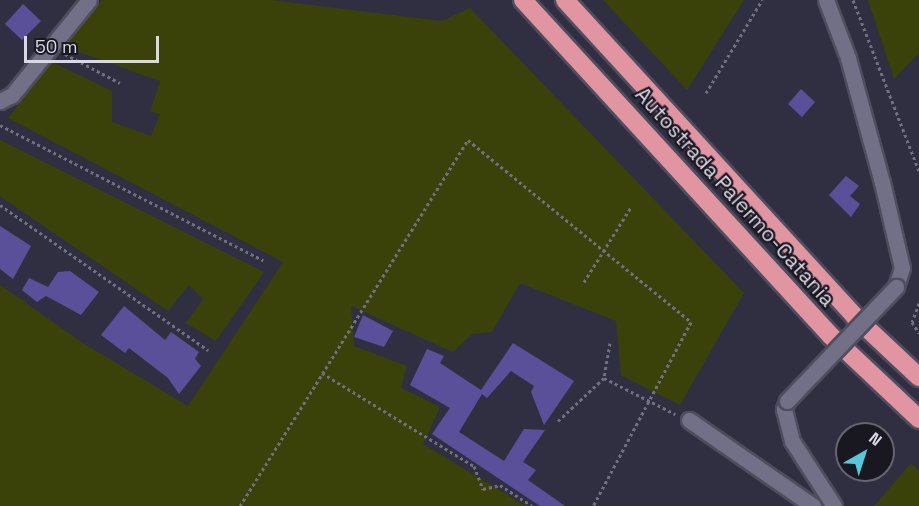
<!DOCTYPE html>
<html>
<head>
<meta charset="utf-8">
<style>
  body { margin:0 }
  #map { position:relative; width:919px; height:506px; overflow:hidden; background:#302f42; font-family:"Space Grotesk",sans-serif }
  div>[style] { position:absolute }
  .green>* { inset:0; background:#3b4209 }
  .building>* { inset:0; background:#5a5099 }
  .path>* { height:3px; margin-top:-1.5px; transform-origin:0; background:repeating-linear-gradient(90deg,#717081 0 3px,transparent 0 6px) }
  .roads { filter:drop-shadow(2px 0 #4f4d5e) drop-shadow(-2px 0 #4f4d5e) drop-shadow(0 2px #4f4d5e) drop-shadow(0 -2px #4f4d5e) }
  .minor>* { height:15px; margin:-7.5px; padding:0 7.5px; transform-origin:7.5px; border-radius:7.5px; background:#717086 }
  .highway>* { height:18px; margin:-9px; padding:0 9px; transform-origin:9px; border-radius:9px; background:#e095a0 }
  .bridges { filter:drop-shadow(2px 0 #4f4d5e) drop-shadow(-2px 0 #4f4d5e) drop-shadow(0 2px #4f4d5e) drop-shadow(0 -2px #4f4d5e) }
  .minor-bridge>* { height:15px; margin:-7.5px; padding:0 7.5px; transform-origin:7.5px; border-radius:7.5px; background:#717086 }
  span { translate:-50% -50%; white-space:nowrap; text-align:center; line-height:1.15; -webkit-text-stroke:4.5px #191821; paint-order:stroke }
  .street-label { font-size:21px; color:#d9d8e5 }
  .north { position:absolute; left:835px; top:422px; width:60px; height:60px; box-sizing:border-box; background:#191821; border:2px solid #66656f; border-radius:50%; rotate:39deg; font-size:16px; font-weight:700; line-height:24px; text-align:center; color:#d9d8e5 }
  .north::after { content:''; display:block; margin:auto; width:21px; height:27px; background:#53cadc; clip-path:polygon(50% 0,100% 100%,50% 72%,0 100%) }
  .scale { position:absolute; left:24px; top:36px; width:135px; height:27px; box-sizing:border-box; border:3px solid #d9d8e5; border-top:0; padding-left:8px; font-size:18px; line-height:21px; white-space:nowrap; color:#d9d8e5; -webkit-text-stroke:4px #191821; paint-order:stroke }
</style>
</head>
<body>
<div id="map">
  <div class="green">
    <i style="clip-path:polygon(102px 0,270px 0,442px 21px,470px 8px,744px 293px,680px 405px,621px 375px,616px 321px,520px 283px,492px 332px,472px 334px,453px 352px,351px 306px,354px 346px,407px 366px,401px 388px,440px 407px,423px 444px,526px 506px,0 506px,0 285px,83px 343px,188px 406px,283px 262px,8px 118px,52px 62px,112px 91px,112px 122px,151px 136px,160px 114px,150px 111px,160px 81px,65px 47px)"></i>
    <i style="clip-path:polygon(603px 0,744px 0,687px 90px)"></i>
    <i style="clip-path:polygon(868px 0,919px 0,919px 53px,894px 79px)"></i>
    <i style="clip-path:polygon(0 140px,264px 272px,216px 341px,186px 323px,203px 299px,189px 285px,168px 311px,0 196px)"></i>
    <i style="clip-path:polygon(911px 463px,919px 471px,919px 506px,874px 506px)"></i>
  </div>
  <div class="building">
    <i style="clip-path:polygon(23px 4px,41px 21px,22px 40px,5px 24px)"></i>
    <i style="clip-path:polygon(801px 89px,815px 102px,802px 117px,788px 104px)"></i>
    <i style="clip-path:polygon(846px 176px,859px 186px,850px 196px,860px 204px,851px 217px,829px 195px)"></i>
    <i style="clip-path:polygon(0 226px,31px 246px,13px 279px,0 269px)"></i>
    <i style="clip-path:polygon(70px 271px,99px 292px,81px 315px,46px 296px,37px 302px,22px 290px,29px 278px,48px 287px,58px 272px)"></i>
    <i style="clip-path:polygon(124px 306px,165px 340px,171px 332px,199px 352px,195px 359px,201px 366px,179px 394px,168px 378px,129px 348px,125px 353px,101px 335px)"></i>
    <i style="clip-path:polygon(363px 315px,393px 331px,384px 347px,354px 337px)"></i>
    <i style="clip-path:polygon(513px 343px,574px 381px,544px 425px,531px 392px,534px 386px,511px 371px,487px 398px,482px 394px,459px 432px,504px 461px,524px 429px,545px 430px,523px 462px,536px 470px,528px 480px,565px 506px,540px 506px,432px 434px,450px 408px,410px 385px,427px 349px,444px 356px,440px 363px,481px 390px)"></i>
  </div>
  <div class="path">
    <i style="left:853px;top:0;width:183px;rotate:68.9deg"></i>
    <i style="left:65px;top:54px;width:62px;rotate:27.8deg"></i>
    <i style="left:706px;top:93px;width:109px;rotate:-58.9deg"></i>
    <i style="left:0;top:125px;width:296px;rotate:27.2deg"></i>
    <i style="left:0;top:205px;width:254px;rotate:34.9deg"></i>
    <i style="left:584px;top:282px;width:89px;rotate:-57.9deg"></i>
    <i style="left:919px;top:303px;width:20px;rotate:110deg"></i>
    <i style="left:912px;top:322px;width:13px;rotate:58deg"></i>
    <i style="left:610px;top:343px;width:36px;rotate:100deg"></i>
    <i style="left:604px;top:378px;width:80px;rotate:26.9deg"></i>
    <i style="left:322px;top:373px;width:178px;rotate:31.5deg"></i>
    <i style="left:474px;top:466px;width:25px;rotate:69deg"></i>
    <i style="left:483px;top:489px;width:17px;rotate:-13deg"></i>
    <i style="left:500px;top:485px;width:38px;rotate:33deg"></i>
    <i style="left:558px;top:421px;width:63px;rotate:-43.1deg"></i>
    <i style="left:240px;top:506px;width:431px;rotate:-58.1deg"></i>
    <i style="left:468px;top:140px;width:288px;rotate:39.2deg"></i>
    <i style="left:691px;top:322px;width:208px;rotate:118deg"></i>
  </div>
  <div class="roads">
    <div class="minor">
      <i style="left:826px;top:0;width:62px;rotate:69.2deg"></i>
      <i style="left:848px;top:58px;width:129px;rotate:74.7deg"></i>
      <i style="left:882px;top:182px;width:88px;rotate:76.9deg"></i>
      <i style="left:902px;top:268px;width:20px;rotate:108deg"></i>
      <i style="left:0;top:101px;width:13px;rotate:-27deg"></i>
      <i style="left:12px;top:95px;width:122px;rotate:-51deg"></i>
      <i style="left:787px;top:401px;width:9px;rotate:111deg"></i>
      <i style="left:784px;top:409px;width:33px;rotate:76deg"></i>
      <i style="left:792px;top:441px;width:77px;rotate:57.1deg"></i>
      <i style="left:689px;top:420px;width:151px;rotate:34.7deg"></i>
    </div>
    <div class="highway">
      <i style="left:523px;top:0;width:456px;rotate:47.5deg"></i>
      <i style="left:831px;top:336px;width:121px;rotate:43.3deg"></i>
      <i style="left:565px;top:0;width:430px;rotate:47.5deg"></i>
      <i style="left:855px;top:317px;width:88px;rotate:43.2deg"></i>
    </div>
  </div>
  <div class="bridges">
    <div class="minor-bridge">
      <i style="left:787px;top:401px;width:158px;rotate:-46.3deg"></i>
    </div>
  </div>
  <div class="street-label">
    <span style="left:735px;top:197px;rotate:48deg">Autostrada Palermo-Catania</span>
  </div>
  <div class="north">N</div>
  <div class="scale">50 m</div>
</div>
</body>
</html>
